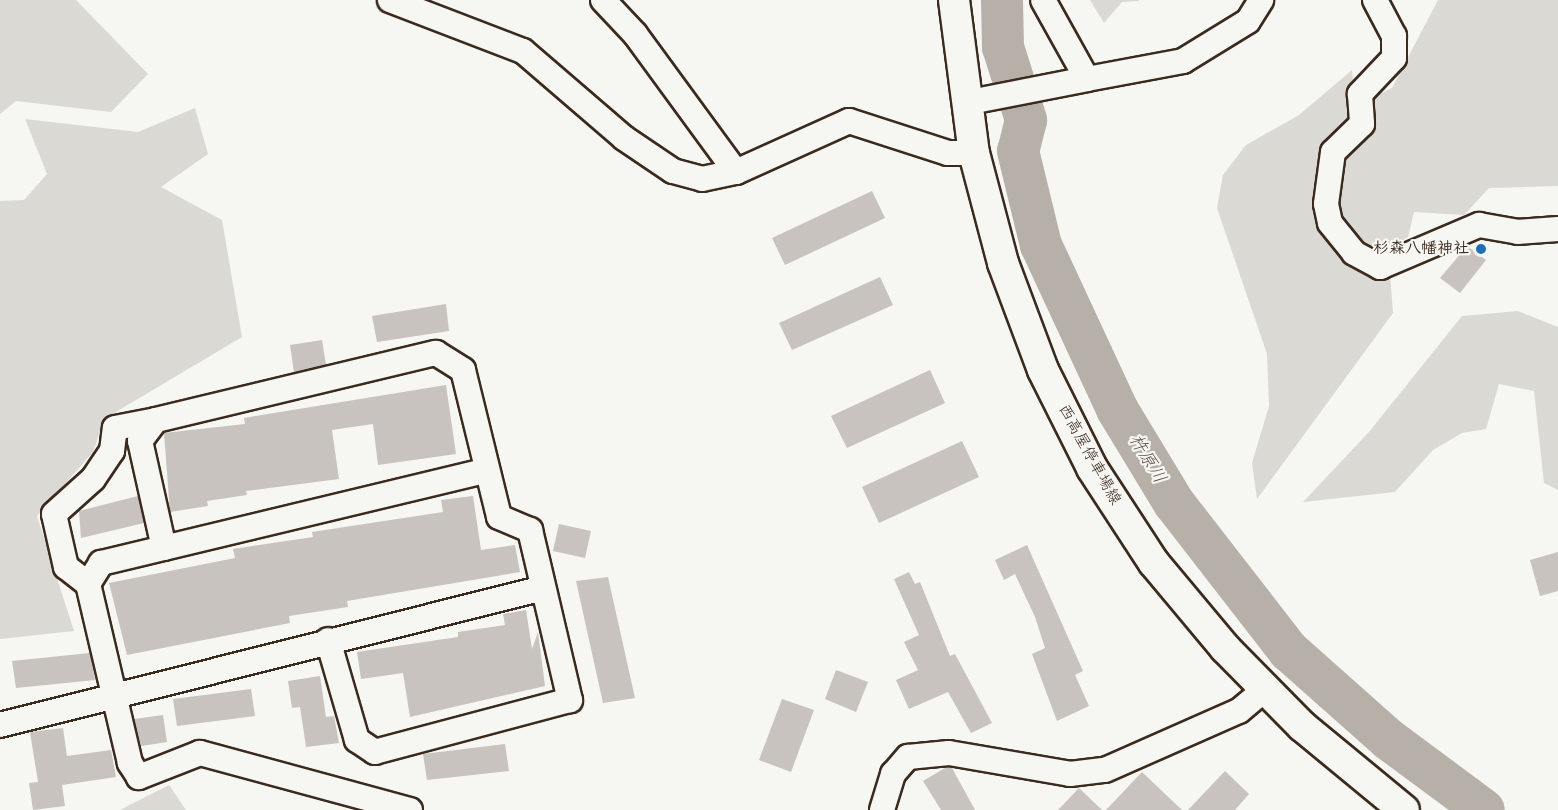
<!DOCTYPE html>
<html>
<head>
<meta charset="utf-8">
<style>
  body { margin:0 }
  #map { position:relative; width:1558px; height:810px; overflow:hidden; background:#f6f6f2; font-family:"Balsamiq Sans","Klee One",sans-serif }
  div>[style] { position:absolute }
  .green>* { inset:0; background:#dad9d3 }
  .river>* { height:42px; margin:-21px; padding:0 21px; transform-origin:21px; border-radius:21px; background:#b6b0a9 }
  .building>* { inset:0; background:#c8c3be }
  .roads { filter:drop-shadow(2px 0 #3b2a1e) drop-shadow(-2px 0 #3b2a1e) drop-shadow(0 2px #3b2a1e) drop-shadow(0 -2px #3b2a1e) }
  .minor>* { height:24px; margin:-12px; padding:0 12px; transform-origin:12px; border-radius:12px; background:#f6f6f2 }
  .major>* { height:30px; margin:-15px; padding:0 15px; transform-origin:15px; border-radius:15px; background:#f6f6f2 }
  .dots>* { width:16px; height:16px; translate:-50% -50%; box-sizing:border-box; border:3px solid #f6f6f2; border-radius:50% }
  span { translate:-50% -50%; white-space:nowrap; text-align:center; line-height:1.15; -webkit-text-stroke:4.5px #f6f6f2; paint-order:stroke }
  .poi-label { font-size:16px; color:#3b2a1e; font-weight:700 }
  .right { translate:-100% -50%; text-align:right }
  .street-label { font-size:16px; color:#3b2a1e }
  .water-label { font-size:18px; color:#605248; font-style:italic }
</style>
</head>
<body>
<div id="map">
  <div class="green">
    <i style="clip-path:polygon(0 0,76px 0,148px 74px,111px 112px,16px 101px,0 114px)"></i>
    <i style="clip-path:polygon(1090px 0,1139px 0,1139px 1px,1122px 2px,1104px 23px)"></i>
    <i style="clip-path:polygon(1438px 0,1558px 0,1558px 186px,1489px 188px,1464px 215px,1414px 212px,1408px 237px,1380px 253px,1344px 230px,1332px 195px,1339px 153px,1371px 98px,1392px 88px)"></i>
    <i style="clip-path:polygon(1352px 70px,1357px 121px,1320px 200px,1348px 260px,1368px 276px,1390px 274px,1393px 313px,1257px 499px,1252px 463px,1269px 406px,1267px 354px,1217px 208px,1223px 175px,1246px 145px,1299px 115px)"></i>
    <i style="clip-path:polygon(195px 108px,208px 154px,161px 187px,222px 220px,242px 337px,104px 419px,93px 452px,37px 516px,74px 631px,0 639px,0 201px,24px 200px,47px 174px,25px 119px,138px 132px)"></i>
    <i style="clip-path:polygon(1518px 311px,1558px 327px,1558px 490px,1544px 483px,1534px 391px,1499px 384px,1486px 429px,1462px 433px,1433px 450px,1395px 492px,1303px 502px,1369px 432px,1462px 316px)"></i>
    <i style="clip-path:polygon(169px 785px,186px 810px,120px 810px)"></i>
  </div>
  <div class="river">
    <i style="left:1002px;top:0;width:47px;rotate:88.8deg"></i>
    <i style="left:1003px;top:47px;width:77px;rotate:72.5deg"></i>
    <i style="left:1026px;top:120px;width:32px;rotate:104deg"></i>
    <i style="left:1018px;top:151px;width:97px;rotate:76.3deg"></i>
    <i style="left:1041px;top:245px;width:181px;rotate:65.1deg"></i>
    <i style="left:1117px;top:409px;width:110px;rotate:58.8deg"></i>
    <i style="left:1174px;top:503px;width:187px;rotate:52.2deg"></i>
    <i style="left:1289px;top:651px;width:132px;rotate:41.6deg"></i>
    <i style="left:1388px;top:739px;width:119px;rotate:36.5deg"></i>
  </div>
  <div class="building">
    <i style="clip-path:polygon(872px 191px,885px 218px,785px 265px,772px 238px)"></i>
    <i style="clip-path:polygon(1467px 246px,1486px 260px,1460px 293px,1440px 278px)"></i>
    <i style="clip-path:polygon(880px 277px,893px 305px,792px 350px,779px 323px)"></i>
    <i style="clip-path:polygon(446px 304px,449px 331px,377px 342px,372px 316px)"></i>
    <i style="clip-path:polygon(322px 340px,326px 365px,294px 372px,290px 345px)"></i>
    <i style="clip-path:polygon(930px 370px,945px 403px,847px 448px,831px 416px)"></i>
    <i style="clip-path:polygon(446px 385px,456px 454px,378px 465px,373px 424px,332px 430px,339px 479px,246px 491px,247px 495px,207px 501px,208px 506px,170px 512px,164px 433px,245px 424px,244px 418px)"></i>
    <i style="clip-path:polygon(962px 441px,979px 477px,879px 523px,862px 487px)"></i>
    <i style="clip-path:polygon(138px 496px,144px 523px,81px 538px,79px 511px)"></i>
    <i style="clip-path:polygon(473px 496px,481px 550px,515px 545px,520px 572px,347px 601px,348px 607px,289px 616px,290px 623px,127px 655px,109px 583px,235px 558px,233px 549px,313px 537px,312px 532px,443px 512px,441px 500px)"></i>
    <i style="clip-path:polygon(559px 524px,591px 531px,585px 558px,553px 551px)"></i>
    <i style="clip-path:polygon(1027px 545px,1083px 671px,1075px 675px,1089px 706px,1057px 721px,1032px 654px,1045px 648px,1035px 617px,1015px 574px,1004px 580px,995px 560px)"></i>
    <i style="clip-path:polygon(1558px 552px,1558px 591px,1540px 596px,1530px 560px)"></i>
    <i style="clip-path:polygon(909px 572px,915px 584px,920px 582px,950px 656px,955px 654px,992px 723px,971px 733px,948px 692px,909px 709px,896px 680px,918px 670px,904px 642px,919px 635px,894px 579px)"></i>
    <i style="clip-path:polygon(608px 577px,635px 698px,603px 703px,576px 581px)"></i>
    <i style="clip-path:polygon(526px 610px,532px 649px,538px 632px,545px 686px,410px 717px,403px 673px,361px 679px,357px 652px,458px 637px,458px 632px,505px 625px,503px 614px)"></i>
    <i style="clip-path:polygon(90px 653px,95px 680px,16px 688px,12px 661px)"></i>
    <i style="clip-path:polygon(836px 670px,868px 682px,856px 712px,825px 699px)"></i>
    <i style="clip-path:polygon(320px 676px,326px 717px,334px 716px,339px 743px,306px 747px,300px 707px,292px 708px,288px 681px)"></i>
    <i style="clip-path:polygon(251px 689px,255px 716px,177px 726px,173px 699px)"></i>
    <i style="clip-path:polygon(782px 699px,814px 710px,791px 772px,759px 760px)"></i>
    <i style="clip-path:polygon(163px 715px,167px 742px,141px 746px,134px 719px)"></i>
    <i style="clip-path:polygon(63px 728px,67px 756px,111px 750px,116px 777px,62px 785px,65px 806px,33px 810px,29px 783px,38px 782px,30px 732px)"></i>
    <i style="clip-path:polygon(505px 744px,509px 771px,427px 780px,423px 754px)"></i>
    <i style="clip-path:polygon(945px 768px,952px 768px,975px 810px,941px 810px,923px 781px)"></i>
    <i style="clip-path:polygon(1225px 771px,1249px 794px,1235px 810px,1188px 810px)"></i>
    <i style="clip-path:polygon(1142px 772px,1182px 810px,1106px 810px)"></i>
    <i style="clip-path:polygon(1079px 788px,1102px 810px,1058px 810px)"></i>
  </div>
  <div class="roads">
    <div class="minor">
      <i style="left:390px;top:0;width:142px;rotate:21deg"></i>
      <i style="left:523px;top:51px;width:133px;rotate:40.7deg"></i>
      <i style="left:624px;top:138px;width:59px;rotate:34deg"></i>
      <i style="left:673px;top:171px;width:30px;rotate:15deg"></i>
      <i style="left:702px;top:179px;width:35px;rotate:-12deg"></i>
      <i style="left:736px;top:172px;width:124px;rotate:-24.3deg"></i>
      <i style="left:849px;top:121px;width:104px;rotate:17.9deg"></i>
      <i style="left:948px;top:153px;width:26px"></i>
      <i style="left:603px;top:0;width:47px;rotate:46.7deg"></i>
      <i style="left:635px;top:34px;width:171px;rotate:53.8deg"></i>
      <i style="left:1375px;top:0;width:41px;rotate:62.2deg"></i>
      <i style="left:1394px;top:36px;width:22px;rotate:90deg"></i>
      <i style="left:1394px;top:58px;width:50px;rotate:133.4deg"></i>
      <i style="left:1360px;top:94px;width:30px;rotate:86deg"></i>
      <i style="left:1362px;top:124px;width:40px;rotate:136deg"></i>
      <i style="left:1333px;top:152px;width:52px;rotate:97.7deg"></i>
      <i style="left:1326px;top:204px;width:19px;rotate:78deg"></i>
      <i style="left:1330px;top:223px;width:38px;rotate:51deg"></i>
      <i style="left:1354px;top:253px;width:30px;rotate:28deg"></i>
      <i style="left:1380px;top:267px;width:108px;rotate:-23deg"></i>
      <i style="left:1479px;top:225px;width:39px;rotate:10deg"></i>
      <i style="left:1517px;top:232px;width:41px;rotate:-4.2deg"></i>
      <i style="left:1087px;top:79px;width:98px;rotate:-10.6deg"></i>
      <i style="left:1183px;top:61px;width:76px;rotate:-31.6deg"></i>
      <i style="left:1248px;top:21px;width:25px;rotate:-58deg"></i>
      <i style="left:965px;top:103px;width:124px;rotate:-11.1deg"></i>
      <i style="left:1087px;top:79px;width:90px;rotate:-119.1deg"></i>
      <i style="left:164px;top:548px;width:110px;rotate:-102.6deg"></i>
      <i style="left:140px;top:441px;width:26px;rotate:-53deg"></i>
      <i style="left:156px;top:420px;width:288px;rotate:-13.5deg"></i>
      <i style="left:436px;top:353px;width:32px;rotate:32deg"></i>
      <i style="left:463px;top:370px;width:151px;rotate:76.2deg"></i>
      <i style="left:499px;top:517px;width:34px;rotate:23deg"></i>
      <i style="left:530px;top:530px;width:175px;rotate:76.8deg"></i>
      <i style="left:570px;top:700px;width:202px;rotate:165.1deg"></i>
      <i style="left:375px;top:752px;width:22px;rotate:-146deg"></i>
      <i style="left:357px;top:740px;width:104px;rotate:-106.2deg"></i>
      <i style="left:88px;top:584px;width:28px;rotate:-142deg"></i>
      <i style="left:66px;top:567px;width:54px;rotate:-102.8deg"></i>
      <i style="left:54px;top:514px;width:52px;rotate:-41.9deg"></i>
      <i style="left:93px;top:479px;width:34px;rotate:-56deg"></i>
      <i style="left:112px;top:451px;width:23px;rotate:-83deg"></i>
      <i style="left:115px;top:428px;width:42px;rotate:-11deg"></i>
      <i style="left:0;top:725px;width:560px;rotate:-14.16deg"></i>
      <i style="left:410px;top:810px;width:218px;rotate:-164.8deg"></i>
      <i style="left:200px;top:753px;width:66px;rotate:158.5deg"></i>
      <i style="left:139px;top:777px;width:17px;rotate:-123deg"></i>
      <i style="left:130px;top:763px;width:184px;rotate:-103.2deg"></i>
      <i style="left:88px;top:584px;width:25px;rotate:-58deg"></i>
      <i style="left:101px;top:563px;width:395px;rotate:-13.5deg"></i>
      <i style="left:882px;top:810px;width:38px;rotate:-73deg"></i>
      <i style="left:893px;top:774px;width:23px;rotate:-49deg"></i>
      <i style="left:908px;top:757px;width:41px;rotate:-5.6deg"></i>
      <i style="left:949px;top:753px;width:123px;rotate:9.8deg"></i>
      <i style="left:1070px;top:774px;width:35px;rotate:-7deg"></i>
      <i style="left:1105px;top:770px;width:146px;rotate:-23.8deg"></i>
      <i style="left:1239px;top:711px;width:34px;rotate:-40deg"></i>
    </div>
    <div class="major">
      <i style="left:954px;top:0;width:154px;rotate:82.6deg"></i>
      <i style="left:974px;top:153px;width:114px;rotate:75.2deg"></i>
      <i style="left:1003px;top:263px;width:114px;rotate:69.5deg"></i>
      <i style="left:1043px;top:370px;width:110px;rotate:63.4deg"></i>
      <i style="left:1092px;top:468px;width:113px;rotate:56.9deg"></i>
      <i style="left:1154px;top:563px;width:111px;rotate:50.1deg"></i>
      <i style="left:1225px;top:648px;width:110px;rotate:45.4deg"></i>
      <i style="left:1302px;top:726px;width:132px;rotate:39.5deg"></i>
    </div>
  </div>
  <div class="dots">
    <i style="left:1481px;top:249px;background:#1f6fb2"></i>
  </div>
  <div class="poi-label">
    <span class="right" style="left:1469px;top:249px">杉森八幡神社</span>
  </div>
  <div class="street-label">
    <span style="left:1089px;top:455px;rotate:61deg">西高屋停車場線</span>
  </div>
  <div class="water-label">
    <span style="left:1147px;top:459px;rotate:59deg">杵原川</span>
  </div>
</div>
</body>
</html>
